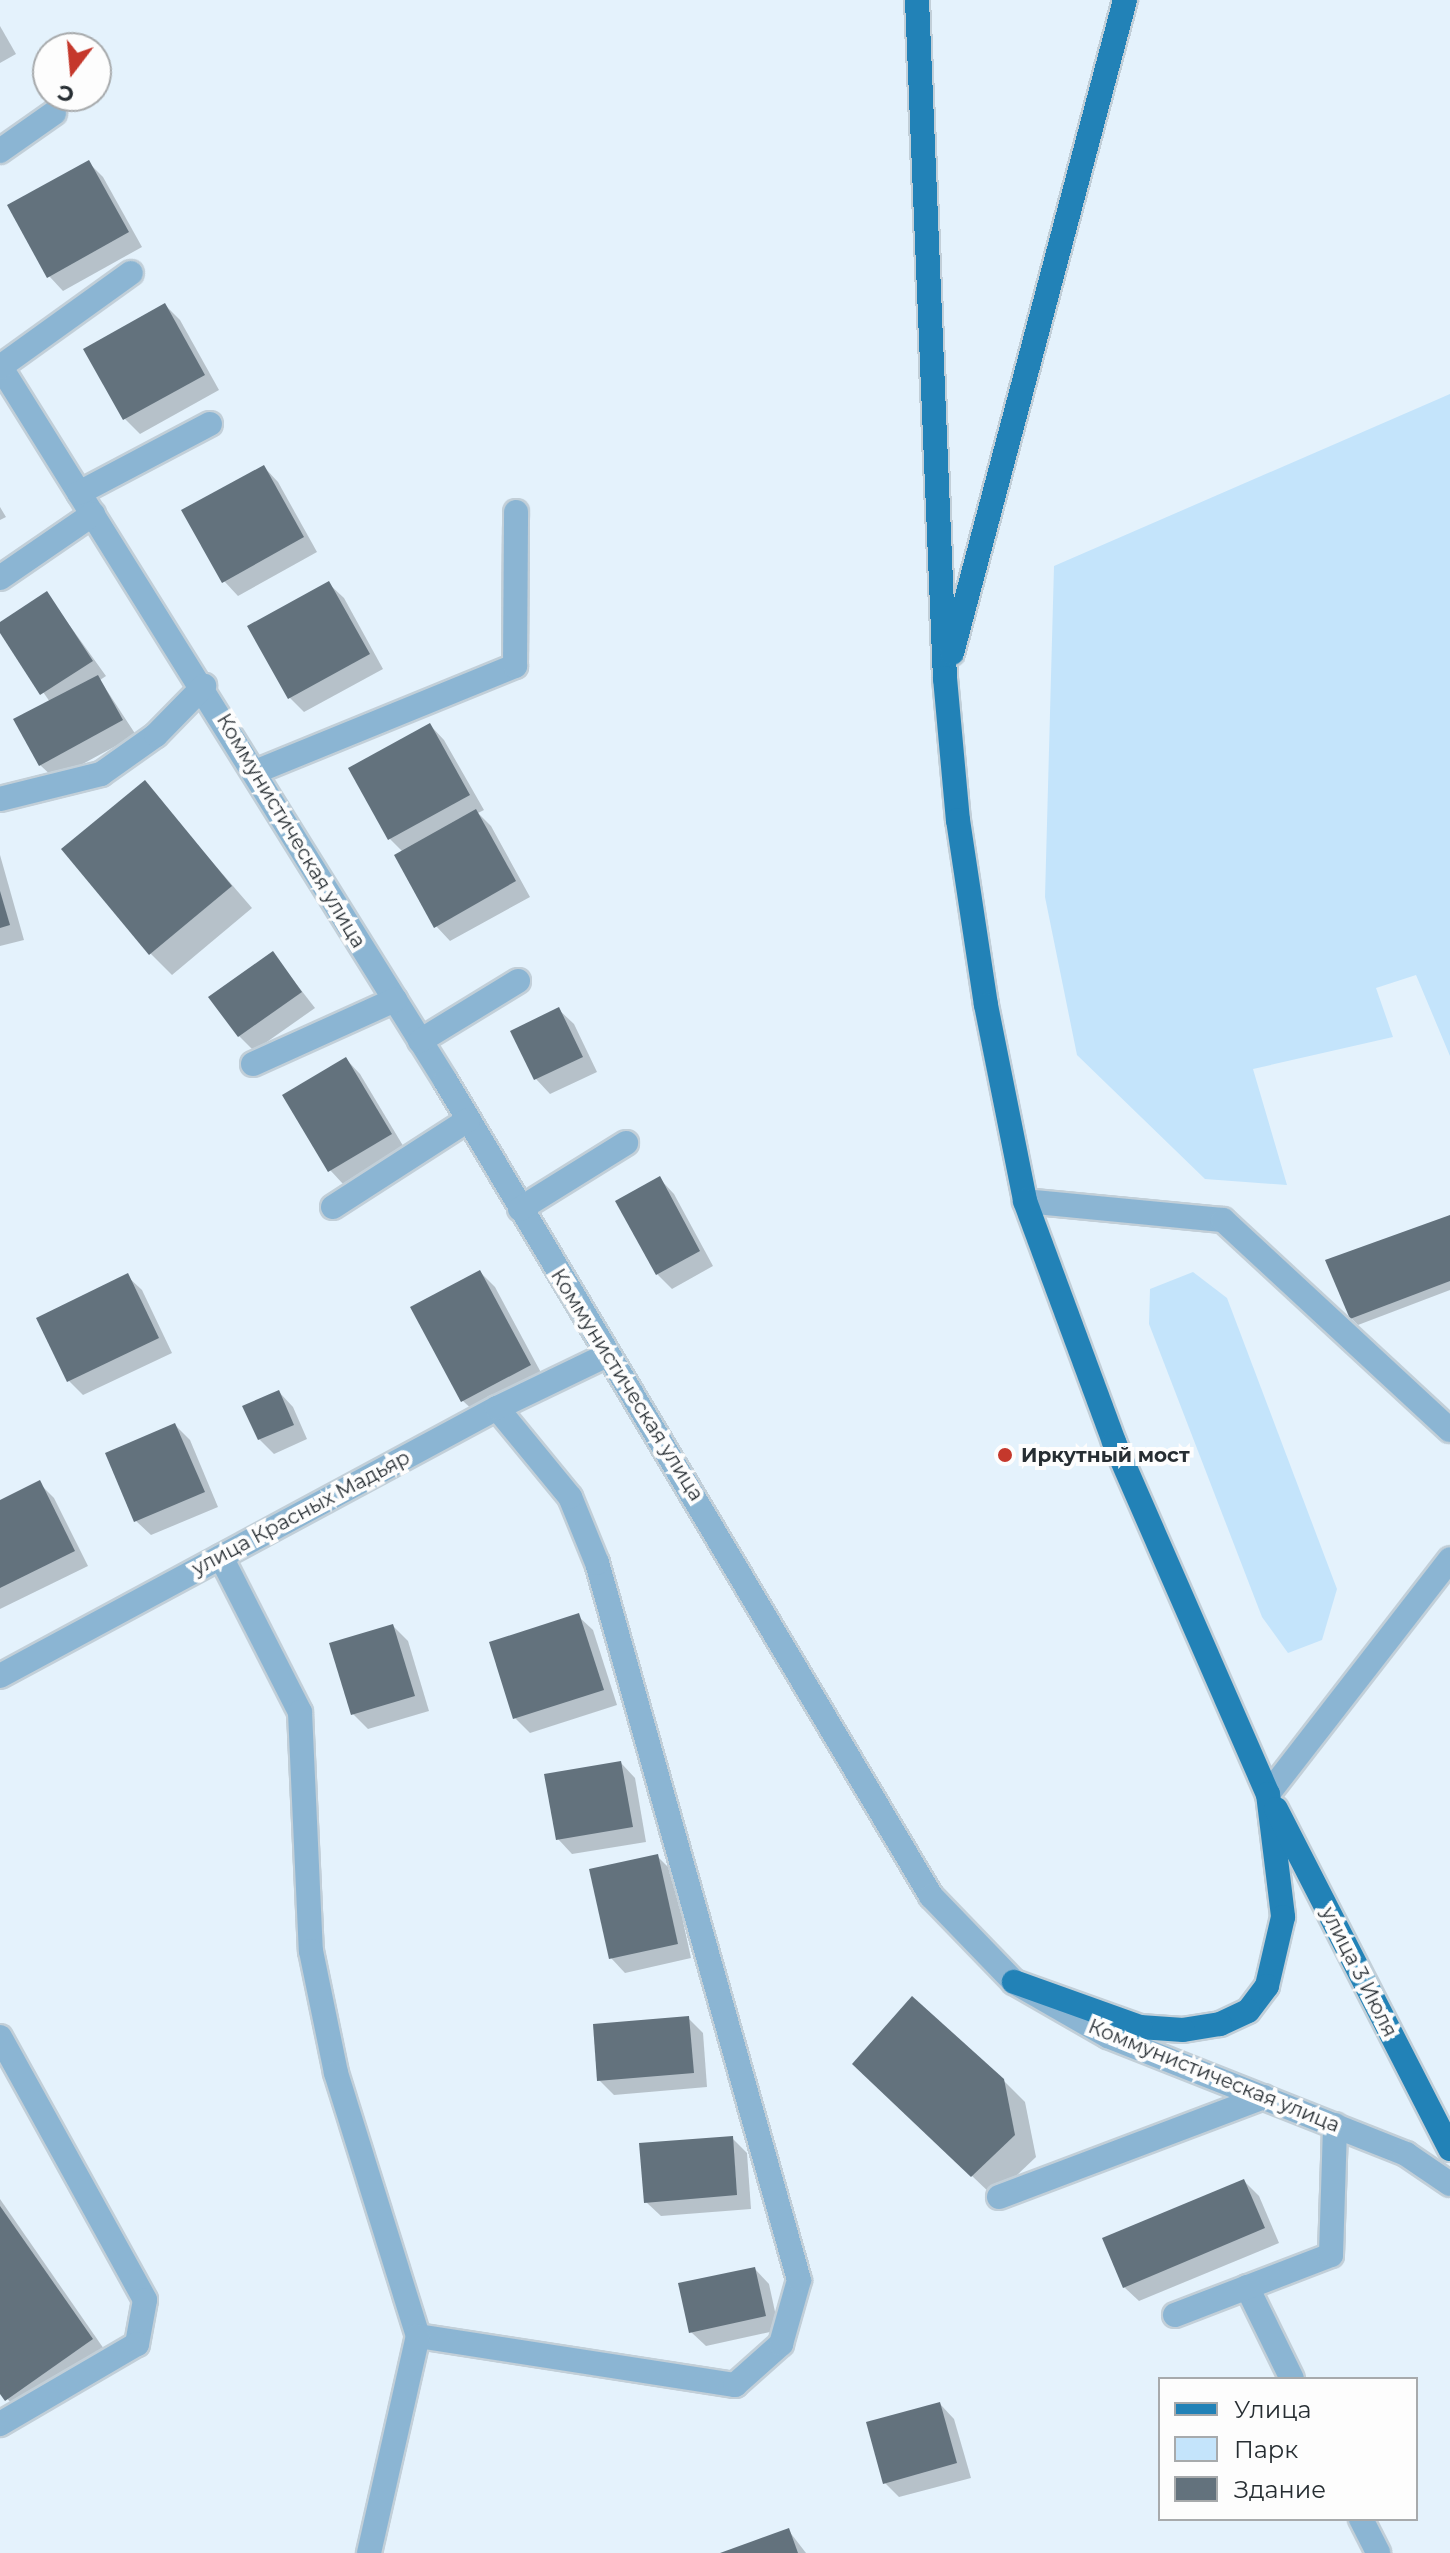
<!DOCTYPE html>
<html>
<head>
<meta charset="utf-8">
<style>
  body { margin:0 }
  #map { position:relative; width:1450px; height:2553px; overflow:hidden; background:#e4f2fc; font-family:Montserrat,sans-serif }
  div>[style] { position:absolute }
  .green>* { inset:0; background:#c4e4fb }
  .shadow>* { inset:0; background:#0003 }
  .building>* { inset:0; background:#63727d }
  .roads { filter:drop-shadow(2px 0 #c2cfd8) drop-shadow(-2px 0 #c2cfd8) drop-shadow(0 2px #c2cfd8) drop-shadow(0 -2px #c2cfd8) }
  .minor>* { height:24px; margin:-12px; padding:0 12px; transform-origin:12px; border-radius:12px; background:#8bb5d3 }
  .major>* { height:24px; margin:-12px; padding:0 12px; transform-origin:12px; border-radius:12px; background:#2282b7 }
  .dots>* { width:22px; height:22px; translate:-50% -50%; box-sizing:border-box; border:4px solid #fdfdfd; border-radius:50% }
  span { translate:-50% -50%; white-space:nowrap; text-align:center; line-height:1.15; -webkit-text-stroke:8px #fdfdfd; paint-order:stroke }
  .street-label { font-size:20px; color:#272e33 }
  .poi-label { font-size:20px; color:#272e33; font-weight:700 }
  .left { translate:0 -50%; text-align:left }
  .legend { position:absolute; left:1158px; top:2377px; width:260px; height:144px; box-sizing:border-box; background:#fdfdfd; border:2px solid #a7aaac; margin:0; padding:10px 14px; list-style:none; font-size:24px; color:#272e33 }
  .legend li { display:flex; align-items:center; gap:16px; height:40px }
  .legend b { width:40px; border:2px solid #a7aaac }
  .north { position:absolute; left:32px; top:32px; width:80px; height:80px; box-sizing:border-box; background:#fdfdfd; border:2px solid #a7aaac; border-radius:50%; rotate:196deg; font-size:22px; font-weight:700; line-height:32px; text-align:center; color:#272e33 }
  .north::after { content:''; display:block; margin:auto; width:28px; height:36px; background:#c5382c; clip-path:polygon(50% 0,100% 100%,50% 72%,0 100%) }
</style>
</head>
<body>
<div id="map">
  <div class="green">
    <i style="clip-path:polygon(1450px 394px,1450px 1056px,1416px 975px,1376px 988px,1393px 1037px,1253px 1069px,1287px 1185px,1205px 1179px,1077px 1055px,1045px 897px,1054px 566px)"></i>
    <i style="clip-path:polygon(1193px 1272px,1227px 1298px,1337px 1589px,1322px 1640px,1288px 1653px,1262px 1617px,1149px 1324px,1150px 1289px)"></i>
  </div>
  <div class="shadow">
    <i style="clip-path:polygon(0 26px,16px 54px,0 63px)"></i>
    <i style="clip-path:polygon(88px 162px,103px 177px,142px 247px,63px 291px,49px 276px)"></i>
    <i style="clip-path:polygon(165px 305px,180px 320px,219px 390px,140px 434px,125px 419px)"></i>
    <i style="clip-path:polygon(264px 467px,278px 482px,317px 552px,238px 596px,224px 581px)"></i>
    <i style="clip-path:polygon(0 507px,6px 517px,0 520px)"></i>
    <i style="clip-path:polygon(329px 584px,344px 598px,383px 669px,304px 712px,289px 697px)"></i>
    <i style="clip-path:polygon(47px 594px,106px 676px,100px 680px,136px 735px,55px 779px,40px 765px,50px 702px,0 630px,0 625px)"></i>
    <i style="clip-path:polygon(430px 725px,444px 740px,484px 810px,478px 813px,491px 826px,530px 897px,450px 941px,436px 926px,403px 852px,390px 839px)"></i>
    <i style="clip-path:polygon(144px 783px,252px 908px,172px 975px,150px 953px)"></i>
    <i style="clip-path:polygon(0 855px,24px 940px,0 946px)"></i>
    <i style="clip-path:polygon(273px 954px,315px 1008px,254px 1051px,239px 1036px)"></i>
    <i style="clip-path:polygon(559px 1010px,574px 1024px,597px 1072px,550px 1094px,536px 1079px,513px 1032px)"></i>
    <i style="clip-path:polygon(346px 1059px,360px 1074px,405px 1149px,344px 1185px,330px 1170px)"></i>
    <i style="clip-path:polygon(660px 1179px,674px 1194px,713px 1266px,672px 1289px,657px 1274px)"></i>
    <i style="clip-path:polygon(1450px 1218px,1450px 1290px,1358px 1325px,1351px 1318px)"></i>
    <i style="clip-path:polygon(480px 1272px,495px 1287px,545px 1380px,478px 1415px,463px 1401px)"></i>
    <i style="clip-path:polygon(127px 1276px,142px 1290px,172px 1353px,83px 1395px,69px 1381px)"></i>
    <i style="clip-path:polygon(279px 1392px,293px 1407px,307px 1439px,274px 1454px,259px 1439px)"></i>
    <i style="clip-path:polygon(175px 1425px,190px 1440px,218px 1507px,151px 1535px,136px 1521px)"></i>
    <i style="clip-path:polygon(39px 1483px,54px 1498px,88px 1566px,0 1609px,0 1502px)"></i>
    <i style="clip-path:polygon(578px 1616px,593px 1630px,617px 1705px,530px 1733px,515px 1718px)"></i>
    <i style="clip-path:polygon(393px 1626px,408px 1641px,429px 1711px,368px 1729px,353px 1714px)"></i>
    <i style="clip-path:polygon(621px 1763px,635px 1778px,646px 1842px,572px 1854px,558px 1839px)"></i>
    <i style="clip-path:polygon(657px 1856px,672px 1871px,691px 1958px,625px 1973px,611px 1958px)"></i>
    <i style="clip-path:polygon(688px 2018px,703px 2033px,707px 2087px,614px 2095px,599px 2080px)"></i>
    <i style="clip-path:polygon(1003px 2080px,1025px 2102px,1036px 2157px,994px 2197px,877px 2085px)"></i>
    <i style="clip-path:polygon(732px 2138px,747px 2153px,751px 2209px,661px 2216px,646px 2202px)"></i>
    <i style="clip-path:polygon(1244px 2181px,1259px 2196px,1279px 2243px,1139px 2301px,1124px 2287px)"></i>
    <i style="clip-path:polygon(0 2199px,113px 2362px,28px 2421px,0 2391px)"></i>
    <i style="clip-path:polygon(755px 2269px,769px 2284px,779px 2330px,706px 2346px,691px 2332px)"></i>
    <i style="clip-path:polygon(940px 2404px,954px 2419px,971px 2478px,899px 2497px,885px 2483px)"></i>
    <i style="clip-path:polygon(789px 2531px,806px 2553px,724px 2553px)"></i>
  </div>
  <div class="building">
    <i style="clip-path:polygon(89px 160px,129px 232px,47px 278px,7px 205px)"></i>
    <i style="clip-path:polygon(165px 303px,205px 375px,123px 420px,83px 349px)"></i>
    <i style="clip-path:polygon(264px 465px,304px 537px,222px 583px,181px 510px)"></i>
    <i style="clip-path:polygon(329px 581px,370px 654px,288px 699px,247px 626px)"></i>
    <i style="clip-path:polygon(47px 591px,93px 661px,40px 695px,0 633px,0 622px)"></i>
    <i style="clip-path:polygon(98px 675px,123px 720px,39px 766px,13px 719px)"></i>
    <i style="clip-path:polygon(430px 723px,470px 795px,388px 840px,348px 768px)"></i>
    <i style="clip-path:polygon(145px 780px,232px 886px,149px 955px,61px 849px)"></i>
    <i style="clip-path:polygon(476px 809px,516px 881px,434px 928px,394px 855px)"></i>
    <i style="clip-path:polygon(0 891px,10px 925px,0 928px)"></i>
    <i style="clip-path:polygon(273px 951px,302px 992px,238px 1037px,208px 997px)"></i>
    <i style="clip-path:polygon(559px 1007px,583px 1057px,534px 1080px,510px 1031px)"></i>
    <i style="clip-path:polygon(346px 1057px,392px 1134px,328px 1172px,282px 1095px)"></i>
    <i style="clip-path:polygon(660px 1176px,700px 1251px,656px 1275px,615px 1201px)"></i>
    <i style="clip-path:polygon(1450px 1215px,1450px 1281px,1350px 1319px,1325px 1260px)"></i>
    <i style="clip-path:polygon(480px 1270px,531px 1365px,461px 1402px,410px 1307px)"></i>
    <i style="clip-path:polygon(128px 1273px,159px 1338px,67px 1382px,36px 1318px)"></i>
    <i style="clip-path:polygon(279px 1390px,294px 1425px,258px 1440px,242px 1406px)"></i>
    <i style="clip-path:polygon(175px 1423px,205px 1492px,134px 1522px,105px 1453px)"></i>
    <i style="clip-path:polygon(40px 1480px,75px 1551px,0 1588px,0 1500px)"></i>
    <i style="clip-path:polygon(579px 1613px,604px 1690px,513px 1719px,489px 1642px)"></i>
    <i style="clip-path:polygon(393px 1624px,415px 1696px,351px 1715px,329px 1643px)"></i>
    <i style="clip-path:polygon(621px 1761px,633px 1827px,556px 1840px,544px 1774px)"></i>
    <i style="clip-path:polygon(658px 1854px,678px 1944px,609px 1959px,589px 1869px)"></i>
    <i style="clip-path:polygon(912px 1996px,1004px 2079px,1015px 2135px,971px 2177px,852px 2064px)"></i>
    <i style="clip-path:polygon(689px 2016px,694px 2073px,597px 2081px,593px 2024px)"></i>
    <i style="clip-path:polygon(733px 2136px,737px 2195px,644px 2203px,639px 2143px)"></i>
    <i style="clip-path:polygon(1244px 2179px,1265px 2228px,1123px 2288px,1102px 2238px)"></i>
    <i style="clip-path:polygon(0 2206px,93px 2339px,5px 2401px,0 2394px)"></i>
    <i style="clip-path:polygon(755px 2267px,766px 2316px,689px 2333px,678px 2283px)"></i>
    <i style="clip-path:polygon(940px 2402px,957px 2463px,883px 2484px,866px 2422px)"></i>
    <i style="clip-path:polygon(789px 2528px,798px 2553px,720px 2553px)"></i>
  </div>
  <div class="roads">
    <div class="minor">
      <i style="left:0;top:151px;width:66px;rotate:-35.1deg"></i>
      <i style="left:0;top:366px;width:841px;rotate:58.07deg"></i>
      <i style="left:445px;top:1080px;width:950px;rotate:59.22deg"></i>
      <i style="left:931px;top:1896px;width:120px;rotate:46deg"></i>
      <i style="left:1014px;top:1982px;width:108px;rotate:29.9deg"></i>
      <i style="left:1108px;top:2036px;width:321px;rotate:21.6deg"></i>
      <i style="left:1406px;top:2154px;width:53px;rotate:34.3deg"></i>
      <i style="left:0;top:367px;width:161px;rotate:-35.7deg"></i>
      <i style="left:79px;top:493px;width:148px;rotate:-27.8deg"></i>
      <i style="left:0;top:578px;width:113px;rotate:-34.5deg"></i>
      <i style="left:255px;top:772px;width:281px;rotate:-22.2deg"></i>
      <i style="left:515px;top:666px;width:154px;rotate:-89.6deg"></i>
      <i style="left:0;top:799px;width:104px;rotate:-13.9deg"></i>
      <i style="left:101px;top:774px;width:67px;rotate:-35.3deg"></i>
      <i style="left:156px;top:735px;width:69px;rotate:-45.6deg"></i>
      <i style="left:420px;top:1041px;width:115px;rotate:-31.5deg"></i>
      <i style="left:253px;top:1064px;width:156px;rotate:-24.3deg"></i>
      <i style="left:1025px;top:1201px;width:199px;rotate:5.5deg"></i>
      <i style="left:1223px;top:1220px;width:309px;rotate:42.8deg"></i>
      <i style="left:333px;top:1207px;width:161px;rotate:-32.8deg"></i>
      <i style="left:520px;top:1209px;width:125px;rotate:-31.9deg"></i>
      <i style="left:221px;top:1557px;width:174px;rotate:63deg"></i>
      <i style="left:300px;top:1712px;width:239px;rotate:87.4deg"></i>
      <i style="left:311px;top:1951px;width:125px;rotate:78.4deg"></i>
      <i style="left:336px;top:2073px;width:275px;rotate:72.7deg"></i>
      <i style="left:418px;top:2336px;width:321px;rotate:8.8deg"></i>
      <i style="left:735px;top:2385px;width:62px;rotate:-41.7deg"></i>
      <i style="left:781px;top:2344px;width:66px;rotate:-74.3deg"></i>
      <i style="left:799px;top:2280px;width:745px;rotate:-105.73deg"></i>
      <i style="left:597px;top:1563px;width:71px;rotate:-112.2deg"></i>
      <i style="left:570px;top:1497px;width:115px;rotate:-129.4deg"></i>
      <i style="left:0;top:1676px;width:565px;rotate:-28.34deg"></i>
      <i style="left:497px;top:1408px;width:120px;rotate:-25.7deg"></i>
      <i style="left:1268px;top:1794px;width:297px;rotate:-52.2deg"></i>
      <i style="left:0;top:2037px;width:300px;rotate:61.1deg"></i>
      <i style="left:145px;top:2300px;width:45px;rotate:100.3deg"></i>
      <i style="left:137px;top:2344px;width:159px;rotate:149.7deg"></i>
      <i style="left:999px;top:2197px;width:283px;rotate:-20.7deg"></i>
      <i style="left:1247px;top:2287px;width:102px;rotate:63.9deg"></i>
      <i style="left:1175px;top:2315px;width:167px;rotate:-21deg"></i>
      <i style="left:1331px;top:2255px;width:130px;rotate:-88.2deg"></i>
      <i style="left:1361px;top:2519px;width:38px;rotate:63deg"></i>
      <i style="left:369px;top:2553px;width:222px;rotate:-77.3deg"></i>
    </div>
    <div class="major">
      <i style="left:917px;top:0;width:679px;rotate:87.64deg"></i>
      <i style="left:945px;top:678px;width:143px;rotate:84.8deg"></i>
      <i style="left:958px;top:820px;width:187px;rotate:81.4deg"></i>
      <i style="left:986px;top:1005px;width:200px;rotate:78.7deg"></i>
      <i style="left:1025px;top:1201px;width:257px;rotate:69.7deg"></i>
      <i style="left:1114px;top:1442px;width:384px;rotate:66.4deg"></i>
      <i style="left:1268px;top:1794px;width:124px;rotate:83deg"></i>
      <i style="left:1283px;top:1917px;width:71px;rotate:103.1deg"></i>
      <i style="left:1267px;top:1986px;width:31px;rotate:127deg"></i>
      <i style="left:1248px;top:2011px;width:31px;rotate:155deg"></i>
      <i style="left:1220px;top:2024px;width:37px;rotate:171deg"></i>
      <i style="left:1183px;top:2030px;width:43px;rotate:-176deg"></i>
      <i style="left:1140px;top:2027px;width:134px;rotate:-160.3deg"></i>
      <i style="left:952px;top:653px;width:676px;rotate:-75.16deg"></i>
      <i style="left:1276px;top:1809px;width:382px;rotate:62.9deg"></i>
    </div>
  </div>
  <div class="dots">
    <i style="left:1005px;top:1455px;background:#c5382c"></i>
  </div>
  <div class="street-label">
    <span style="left:291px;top:831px;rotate:59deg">Коммунистическая улица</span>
    <span style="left:627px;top:1385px;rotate:58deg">Коммунистическая улица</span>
    <span style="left:301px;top:1513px;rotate:-28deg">улица Красных Мадьяр</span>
    <span style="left:1359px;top:1972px;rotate:63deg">улица 3 Июля</span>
    <span style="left:1214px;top:2076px;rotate:22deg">Коммунистическая улица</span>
  </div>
  <div class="poi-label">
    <span class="left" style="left:1021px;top:1455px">Иркутный мост</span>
  </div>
  <ul class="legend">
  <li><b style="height:10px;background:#2282b7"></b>Улица</li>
  <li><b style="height:22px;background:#c4e4fb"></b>Парк</li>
  <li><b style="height:22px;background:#63727d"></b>Здание</li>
  </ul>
  <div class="north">С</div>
</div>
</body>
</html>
